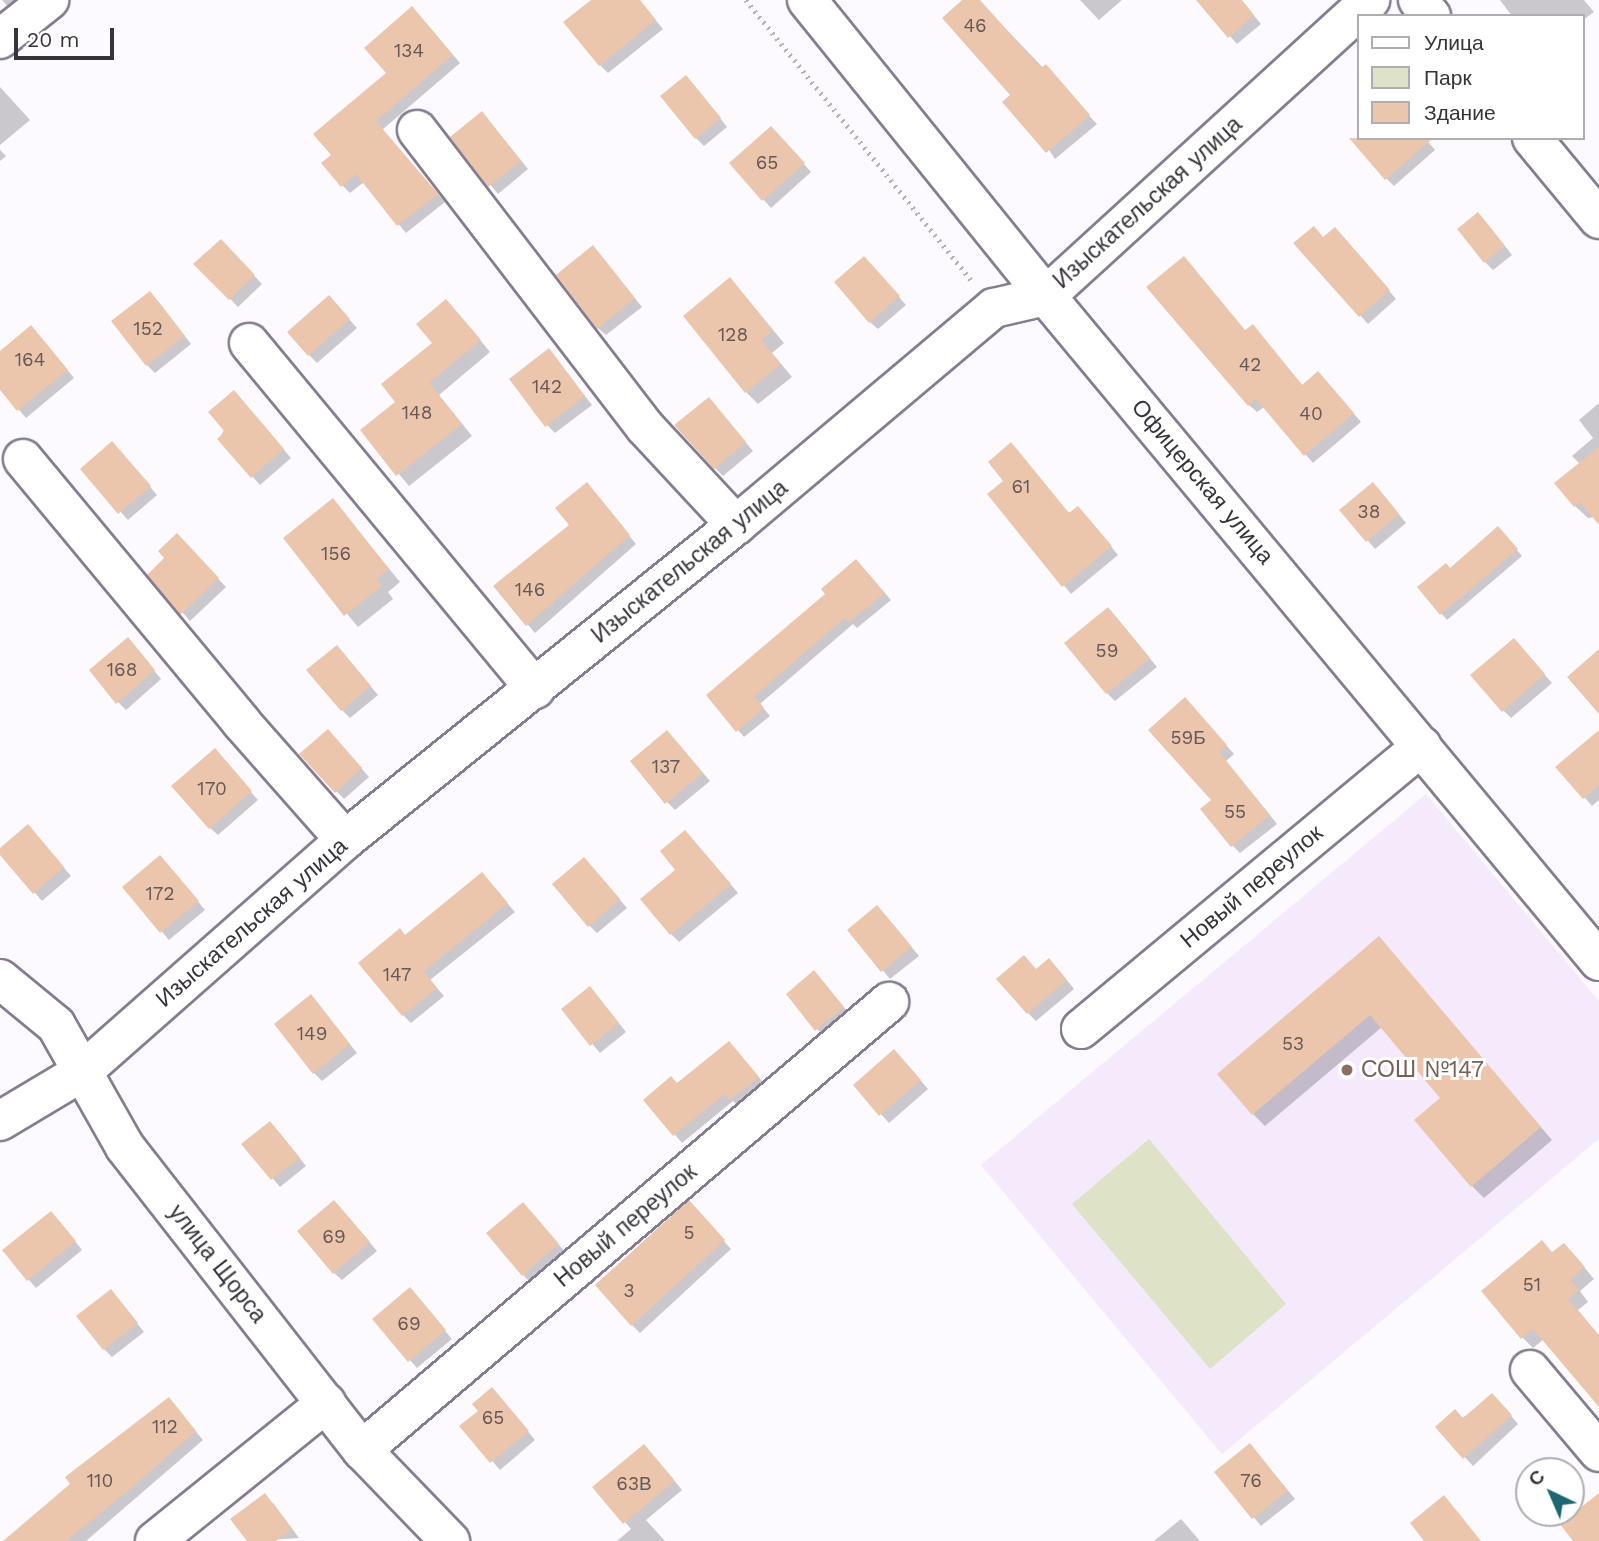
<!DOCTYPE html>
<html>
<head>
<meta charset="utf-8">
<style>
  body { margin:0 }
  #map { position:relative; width:1599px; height:1541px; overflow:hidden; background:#fdfaff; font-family:"Work Sans",sans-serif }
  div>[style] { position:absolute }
  .built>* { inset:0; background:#f4eafc }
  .green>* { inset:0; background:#dee2c7 }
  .shadow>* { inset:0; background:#0003 }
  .building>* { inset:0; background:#ebc6ac }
  .path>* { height:4.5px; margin-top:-2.25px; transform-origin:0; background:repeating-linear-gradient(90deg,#b5b1b7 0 2px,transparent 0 7px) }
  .roads { filter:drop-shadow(2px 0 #867c8f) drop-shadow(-2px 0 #867c8f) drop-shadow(0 2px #867c8f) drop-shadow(0 -2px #867c8f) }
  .minor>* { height:38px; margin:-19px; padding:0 19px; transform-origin:19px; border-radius:19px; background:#fff }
  .dots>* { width:19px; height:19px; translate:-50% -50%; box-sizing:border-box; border:4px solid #fff; border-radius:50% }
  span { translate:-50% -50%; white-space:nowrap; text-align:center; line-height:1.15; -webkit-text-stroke:6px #fff; paint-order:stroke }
  .number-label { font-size:19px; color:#655857 }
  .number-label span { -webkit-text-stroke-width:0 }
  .street-label { font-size:23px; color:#38333b }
  .education-label { font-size:23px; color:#785e54 }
  .left { translate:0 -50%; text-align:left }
  .legend { position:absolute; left:1357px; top:14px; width:228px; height:126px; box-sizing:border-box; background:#fff; border:2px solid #afadb1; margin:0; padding:9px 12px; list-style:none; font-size:21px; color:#38333b }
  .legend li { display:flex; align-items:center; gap:14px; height:35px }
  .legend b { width:35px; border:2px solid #afadb1 }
  .north { position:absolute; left:1515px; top:1457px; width:70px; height:70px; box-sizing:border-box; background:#fff; border:2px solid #afadb1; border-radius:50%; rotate:316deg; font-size:19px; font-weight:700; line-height:28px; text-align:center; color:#38333b }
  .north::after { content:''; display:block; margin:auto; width:24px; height:32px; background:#1c6772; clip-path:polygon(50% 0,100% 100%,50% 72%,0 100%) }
  .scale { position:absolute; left:14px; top:28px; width:100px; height:32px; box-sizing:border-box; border:4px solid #38333b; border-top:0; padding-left:9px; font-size:21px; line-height:24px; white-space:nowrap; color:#38333b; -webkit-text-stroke:5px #fff; paint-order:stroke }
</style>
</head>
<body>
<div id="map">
  <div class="built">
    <i style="clip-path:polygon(1426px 794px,1599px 1001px,1599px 1139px,1222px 1454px,981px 1165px)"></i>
  </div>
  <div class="green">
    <i style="clip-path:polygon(1149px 1139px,1286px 1304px,1210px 1369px,1072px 1204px)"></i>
  </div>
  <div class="shadow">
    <i style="clip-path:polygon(2px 0,32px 0,14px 14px)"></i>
    <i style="clip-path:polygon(594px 0,639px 0,663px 29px,608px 73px,600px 65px)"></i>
    <i style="clip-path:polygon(964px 0,978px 0,1097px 124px,1055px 159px,1013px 95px)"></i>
    <i style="clip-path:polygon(1080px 0,1122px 0,1099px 20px)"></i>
    <i style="clip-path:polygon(1198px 0,1241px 0,1261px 24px,1237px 44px)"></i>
    <i style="clip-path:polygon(1500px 0,1584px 0,1594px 12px,1583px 20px,1583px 16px,1512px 16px)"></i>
    <i style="clip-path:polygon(420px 16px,460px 63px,382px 130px,445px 202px,406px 233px,364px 182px,350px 193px,342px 185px,333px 156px,388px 74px)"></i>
    <i style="clip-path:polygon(694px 85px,727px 127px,704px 146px,696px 138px)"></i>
    <i style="clip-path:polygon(0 87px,30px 120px,0 145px)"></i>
    <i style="clip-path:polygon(490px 122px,528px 169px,498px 194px,452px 137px)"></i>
    <i style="clip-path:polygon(779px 136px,811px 172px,771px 208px,731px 164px)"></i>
    <i style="clip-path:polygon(1425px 138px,1435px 150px,1394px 186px,1386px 178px)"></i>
    <i style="clip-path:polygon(0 150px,6px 156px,0 161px)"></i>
    <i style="clip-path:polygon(1486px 222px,1512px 255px,1493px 270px,1485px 262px)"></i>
    <i style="clip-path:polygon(1343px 237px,1396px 299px,1368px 324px,1296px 243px)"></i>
    <i style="clip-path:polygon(221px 241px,262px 284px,238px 307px,196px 264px)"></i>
    <i style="clip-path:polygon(600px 255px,642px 307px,606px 335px,598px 328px)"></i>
    <i style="clip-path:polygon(872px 266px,906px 305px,878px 329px,870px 322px)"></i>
    <i style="clip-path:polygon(730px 279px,784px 343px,772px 353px,792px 377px,758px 404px,746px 392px)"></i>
    <i style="clip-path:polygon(158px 301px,191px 344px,155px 373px,147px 365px)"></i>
    <i style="clip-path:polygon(337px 306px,357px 328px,317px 363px,309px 355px)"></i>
    <i style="clip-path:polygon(457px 312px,490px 352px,439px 395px,472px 436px,409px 486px,362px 430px,397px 402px)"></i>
    <i style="clip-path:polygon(1253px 326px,1303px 386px,1326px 381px,1361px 422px,1313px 463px,1264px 407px,1257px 412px,1249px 405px,1246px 332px)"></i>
    <i style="clip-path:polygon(39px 335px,74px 378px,26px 418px,0 388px,0 353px)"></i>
    <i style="clip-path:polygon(549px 350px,592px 405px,555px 433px,547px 425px)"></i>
    <i style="clip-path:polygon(241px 400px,291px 458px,260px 485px,219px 439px)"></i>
    <i style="clip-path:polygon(1599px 403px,1599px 516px,1588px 518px,1575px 506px,1580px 464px,1572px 456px,1593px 438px,1579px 420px)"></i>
    <i style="clip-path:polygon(716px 407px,753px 451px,723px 476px,715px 468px)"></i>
    <i style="clip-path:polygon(119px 451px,157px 495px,128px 520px,82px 469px)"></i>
    <i style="clip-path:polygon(1381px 492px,1406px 523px,1375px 549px,1342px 510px)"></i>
    <i style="clip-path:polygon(594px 493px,636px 544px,535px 633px,496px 587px,571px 525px)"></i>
    <i style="clip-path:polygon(989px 494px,1086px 516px,1118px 555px,1071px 594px)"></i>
    <i style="clip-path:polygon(333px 500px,400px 582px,388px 592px,393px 599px,358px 627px,285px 539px)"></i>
    <i style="clip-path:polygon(1504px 535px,1522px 556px,1447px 620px,1441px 613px,1450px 570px)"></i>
    <i style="clip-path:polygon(177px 536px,226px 587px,190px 621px,150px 575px,167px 558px)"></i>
    <i style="clip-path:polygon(863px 568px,891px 600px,857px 628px,853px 624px,760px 704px,770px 716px,744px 737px,708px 695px)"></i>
    <i style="clip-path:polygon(1116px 617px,1157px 667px,1115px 701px,1107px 693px)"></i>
    <i style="clip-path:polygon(135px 647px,161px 679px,126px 710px,118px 702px)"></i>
    <i style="clip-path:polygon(1521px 648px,1552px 683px,1511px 718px,1503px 710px)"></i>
    <i style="clip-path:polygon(344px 655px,378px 695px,350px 718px,342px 710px)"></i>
    <i style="clip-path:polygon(1192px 707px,1234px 754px,1226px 761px,1277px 824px,1240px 853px,1232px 845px,1213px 800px)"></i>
    <i style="clip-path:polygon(336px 739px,369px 777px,344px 799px,301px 755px)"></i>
    <i style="clip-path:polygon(675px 740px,710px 781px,675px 810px,667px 802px)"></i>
    <i style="clip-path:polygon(1599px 748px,1599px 800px,1592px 806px,1558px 767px)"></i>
    <i style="clip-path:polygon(222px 759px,258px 800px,218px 835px,210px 828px)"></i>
    <i style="clip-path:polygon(35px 834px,71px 876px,42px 901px,0 852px)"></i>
    <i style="clip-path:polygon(693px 840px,738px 893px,679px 942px,671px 934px,678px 870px)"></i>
    <i style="clip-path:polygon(168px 865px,205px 910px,169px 940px,124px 887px)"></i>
    <i style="clip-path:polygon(592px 867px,627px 908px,597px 933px,589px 925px)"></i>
    <i style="clip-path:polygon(489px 882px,515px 912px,430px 980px,444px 996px,411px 1023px,403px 1015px,405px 936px)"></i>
    <i style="clip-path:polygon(885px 915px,919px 956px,890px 979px,849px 930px)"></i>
    <i style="clip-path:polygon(1379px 938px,1552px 1140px,1484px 1198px,1472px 1186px,1442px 1098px,1382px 1027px,1265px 1126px,1253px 1114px)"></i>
    <i style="clip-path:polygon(1057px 968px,1074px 989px,1036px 1021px,1028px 1013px,1037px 971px)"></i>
    <i style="clip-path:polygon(822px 981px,851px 1016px,825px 1037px,817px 1029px)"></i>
    <i style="clip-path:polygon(311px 996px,357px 1053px,322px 1081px,314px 1073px)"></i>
    <i style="clip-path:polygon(597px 996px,626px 1032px,600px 1053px,563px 1009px)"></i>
    <i style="clip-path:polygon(737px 1051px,766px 1086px,739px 1107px,733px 1101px,682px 1143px,645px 1100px)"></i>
    <i style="clip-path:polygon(902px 1059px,928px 1089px,889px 1123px,855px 1085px)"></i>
    <i style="clip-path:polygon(278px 1131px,306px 1166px,280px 1187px,244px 1144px)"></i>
    <i style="clip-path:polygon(342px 1210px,377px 1251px,342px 1280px,334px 1273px)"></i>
    <i style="clip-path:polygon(697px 1211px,731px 1249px,640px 1333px,632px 1325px)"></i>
    <i style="clip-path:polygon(531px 1212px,566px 1253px,531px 1283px,523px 1275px)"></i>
    <i style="clip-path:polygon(59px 1221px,82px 1250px,36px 1288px,4px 1251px)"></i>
    <i style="clip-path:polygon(1553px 1254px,1575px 1256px,1594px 1279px,1580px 1291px,1588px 1302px,1578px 1310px,1599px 1336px,1599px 1403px,1544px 1339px,1533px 1348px,1522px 1337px)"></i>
    <i style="clip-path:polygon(111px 1291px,144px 1332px,112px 1357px,104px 1349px)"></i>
    <i style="clip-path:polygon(417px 1298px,452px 1339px,417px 1368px,410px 1360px)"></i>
    <i style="clip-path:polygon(500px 1398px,535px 1440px,500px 1470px,462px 1426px)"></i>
    <i style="clip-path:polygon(1500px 1403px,1518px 1424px,1473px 1466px,1437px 1427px)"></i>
    <i style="clip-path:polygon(176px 1408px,203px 1440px,86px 1541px,5px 1541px)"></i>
    <i style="clip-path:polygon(652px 1454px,682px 1490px,646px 1520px,665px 1541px,617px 1541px,631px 1529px,595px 1487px)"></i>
    <i style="clip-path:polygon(1258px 1454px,1295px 1499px,1261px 1526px,1217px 1472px)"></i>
    <i style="clip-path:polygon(273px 1503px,299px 1538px,249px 1541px)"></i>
    <i style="clip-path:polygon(1181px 1519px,1200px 1541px,1154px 1541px)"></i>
  </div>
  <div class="building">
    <i style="clip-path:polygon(591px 0,640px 0,656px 20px,599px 66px,563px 22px)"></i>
    <i style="clip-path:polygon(962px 0,980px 0,1041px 68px,1046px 64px,1090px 115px,1046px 153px,1002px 102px,1010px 95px,942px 18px)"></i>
    <i style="clip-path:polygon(1196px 0,1242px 0,1254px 15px,1228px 38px)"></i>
    <i style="clip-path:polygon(412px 6px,453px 55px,376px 121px,438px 194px,397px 226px,356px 174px,341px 187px,321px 163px,331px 155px,313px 134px,386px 73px,364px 48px)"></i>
    <i style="clip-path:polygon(686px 75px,721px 118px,695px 139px,660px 96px)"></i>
    <i style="clip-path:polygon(482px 111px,521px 161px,488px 187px,450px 137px)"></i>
    <i style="clip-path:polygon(771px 126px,805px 163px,762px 201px,729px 163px)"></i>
    <i style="clip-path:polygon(1349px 138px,1433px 138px,1385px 180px)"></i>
    <i style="clip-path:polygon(1478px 212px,1505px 246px,1484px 263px,1457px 229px)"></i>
    <i style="clip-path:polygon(1314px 226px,1323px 237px,1335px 227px,1390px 290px,1359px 317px,1293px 243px)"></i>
    <i style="clip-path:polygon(221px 239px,255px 275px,229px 300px,193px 264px)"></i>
    <i style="clip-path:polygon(593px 245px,635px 298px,597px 329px,556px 275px)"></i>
    <i style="clip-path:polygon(864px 256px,900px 296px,869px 323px,834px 282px)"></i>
    <i style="clip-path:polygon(1184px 256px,1245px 330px,1253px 324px,1302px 385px,1318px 371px,1354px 413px,1304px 456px,1256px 399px,1248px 406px,1146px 287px)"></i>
    <i style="clip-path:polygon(730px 277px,773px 330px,761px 340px,781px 364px,745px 393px,683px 316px)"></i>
    <i style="clip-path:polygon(150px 291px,185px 336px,146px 366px,111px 321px)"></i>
    <i style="clip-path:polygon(329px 295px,350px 319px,308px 356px,287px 332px)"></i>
    <i style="clip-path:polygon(446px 299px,481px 340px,429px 383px,462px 424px,396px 476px,360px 430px,395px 402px,381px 384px,432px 343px,416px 324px)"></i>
    <i style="clip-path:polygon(31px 325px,68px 370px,17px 411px,0 390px,0 351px)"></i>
    <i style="clip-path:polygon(549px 348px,585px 396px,545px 427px,509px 379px)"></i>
    <i style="clip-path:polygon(234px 390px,284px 449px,251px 478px,217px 439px,225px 432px,208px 412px)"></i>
    <i style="clip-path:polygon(709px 397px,746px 442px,714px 469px,674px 425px)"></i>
    <i style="clip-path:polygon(112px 441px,151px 486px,118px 514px,80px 469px)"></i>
    <i style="clip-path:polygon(1011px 442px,1069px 513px,1078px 506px,1112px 546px,1062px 587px,987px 494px,1003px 481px,988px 462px)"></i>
    <i style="clip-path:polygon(1599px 447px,1599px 525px,1580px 502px,1574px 507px,1554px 483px)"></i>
    <i style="clip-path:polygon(587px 482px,630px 535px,526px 626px,493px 586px,569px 525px,555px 508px)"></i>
    <i style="clip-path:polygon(1373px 482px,1399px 514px,1366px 542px,1339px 510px)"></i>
    <i style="clip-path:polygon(333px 498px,389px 569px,377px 579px,382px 586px,344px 616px,283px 538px)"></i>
    <i style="clip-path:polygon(1498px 526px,1518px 549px,1440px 615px,1417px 587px,1446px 563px,1450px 568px)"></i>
    <i style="clip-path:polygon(177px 533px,219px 578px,180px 615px,147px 575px,164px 558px,158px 551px)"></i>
    <i style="clip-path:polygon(856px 559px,885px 593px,849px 622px,845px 618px,754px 696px,764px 708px,736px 732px,706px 695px,825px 594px,821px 589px)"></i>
    <i style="clip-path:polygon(1108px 607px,1150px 658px,1106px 694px,1064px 643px)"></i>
    <i style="clip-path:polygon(128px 637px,155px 670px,116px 704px,89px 670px)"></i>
    <i style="clip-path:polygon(1514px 638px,1545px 674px,1502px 712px,1470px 675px)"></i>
    <i style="clip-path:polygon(337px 645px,371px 686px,341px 711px,306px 670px)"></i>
    <i style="clip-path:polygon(1599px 649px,1599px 714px,1567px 677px)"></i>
    <i style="clip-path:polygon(1185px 697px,1227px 745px,1219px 752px,1270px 815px,1231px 847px,1200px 809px,1211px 800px,1148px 730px)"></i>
    <i style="clip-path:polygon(328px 729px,362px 768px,335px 793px,299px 754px)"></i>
    <i style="clip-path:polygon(667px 730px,703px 773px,665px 804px,630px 761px)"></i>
    <i style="clip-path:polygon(1599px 730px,1599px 785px,1583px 799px,1555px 767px)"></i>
    <i style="clip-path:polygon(215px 748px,252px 791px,209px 829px,171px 786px)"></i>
    <i style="clip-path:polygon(28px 824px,64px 867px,33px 894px,0 855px,0 848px)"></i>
    <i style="clip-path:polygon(685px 830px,731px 884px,670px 935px,640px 899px,675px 870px,660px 851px)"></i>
    <i style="clip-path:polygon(160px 855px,199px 901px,160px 933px,122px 887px)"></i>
    <i style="clip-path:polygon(584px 857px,620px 899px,588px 927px,552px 884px)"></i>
    <i style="clip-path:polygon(482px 872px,508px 903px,424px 971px,437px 988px,402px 1016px,358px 963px,400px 928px,405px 935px)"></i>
    <i style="clip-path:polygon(877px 905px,912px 947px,881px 972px,847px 930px)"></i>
    <i style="clip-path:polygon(1379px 936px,1541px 1127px,1471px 1187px,1414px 1120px,1440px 1098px,1370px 1015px,1252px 1115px,1217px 1074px)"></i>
    <i style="clip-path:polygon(1024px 955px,1036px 969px,1049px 958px,1067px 980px,1027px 1014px,996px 979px)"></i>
    <i style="clip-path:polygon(814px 970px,844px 1007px,815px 1031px,786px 994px)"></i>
    <i style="clip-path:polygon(590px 986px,619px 1023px,590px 1046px,561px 1009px)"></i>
    <i style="clip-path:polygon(311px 994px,350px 1044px,313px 1074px,274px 1024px)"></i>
    <i style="clip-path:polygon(729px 1041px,759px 1077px,730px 1100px,725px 1094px,673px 1136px,643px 1100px,671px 1076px,677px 1083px)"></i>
    <i style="clip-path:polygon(894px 1049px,921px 1080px,879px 1116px,853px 1085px)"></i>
    <i style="clip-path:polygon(270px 1121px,300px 1158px,271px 1180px,241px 1144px)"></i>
    <i style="clip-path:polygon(334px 1200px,370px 1242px,333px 1274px,297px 1231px)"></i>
    <i style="clip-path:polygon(689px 1200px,725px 1240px,631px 1326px,595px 1285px)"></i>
    <i style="clip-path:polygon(523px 1202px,559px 1244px,522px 1276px,486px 1233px)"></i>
    <i style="clip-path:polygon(51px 1211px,76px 1241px,27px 1281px,2px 1250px)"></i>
    <i style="clip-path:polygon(1542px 1240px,1552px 1252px,1564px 1243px,1585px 1267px,1570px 1280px,1579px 1290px,1568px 1299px,1599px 1335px,1599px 1407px,1533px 1329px,1521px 1339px,1481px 1291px)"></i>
    <i style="clip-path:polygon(410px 1287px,446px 1330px,408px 1362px,372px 1319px)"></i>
    <i style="clip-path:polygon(111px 1289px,138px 1323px,103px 1350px,76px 1316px)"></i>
    <i style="clip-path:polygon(492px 1387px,529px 1431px,490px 1463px,459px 1426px,478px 1411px,472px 1404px)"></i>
    <i style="clip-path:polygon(1492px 1393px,1512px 1415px,1463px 1459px,1435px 1427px,1455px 1409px,1463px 1418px)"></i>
    <i style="clip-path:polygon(169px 1397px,196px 1431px,136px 1484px,66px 1541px,3px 1541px,70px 1484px,65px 1477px)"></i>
    <i style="clip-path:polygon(1250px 1443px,1288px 1491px,1252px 1519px,1214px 1472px)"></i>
    <i style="clip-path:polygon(644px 1444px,675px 1481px,623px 1524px,592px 1487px)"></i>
    <i style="clip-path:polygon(265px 1493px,292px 1529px,276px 1541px,247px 1541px,230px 1519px)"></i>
    <i style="clip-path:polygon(1599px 1493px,1599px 1541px,1573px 1541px,1560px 1524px)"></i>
    <i style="clip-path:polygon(1444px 1495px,1481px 1541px,1424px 1541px,1410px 1523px)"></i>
  </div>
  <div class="path">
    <i style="left:746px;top:0;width:359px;rotate:51.2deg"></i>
  </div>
  <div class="roads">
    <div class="minor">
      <i style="left:807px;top:0;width:380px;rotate:51.1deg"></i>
      <i style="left:1046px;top:296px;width:865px;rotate:50.25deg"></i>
      <i style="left:1418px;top:0;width:21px;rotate:51deg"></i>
      <i style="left:0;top:39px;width:63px;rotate:-38.5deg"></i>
      <i style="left:417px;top:130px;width:374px;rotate:52.5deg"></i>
      <i style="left:645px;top:427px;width:134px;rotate:47.1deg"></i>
      <i style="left:1532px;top:138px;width:105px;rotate:50.4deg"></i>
      <i style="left:249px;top:343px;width:449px;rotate:50.4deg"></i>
      <i style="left:23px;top:459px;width:342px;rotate:50.3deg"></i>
      <i style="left:241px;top:722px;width:157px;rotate:48.6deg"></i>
      <i style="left:0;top:979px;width:72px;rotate:39.4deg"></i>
      <i style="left:56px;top:1025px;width:140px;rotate:60.5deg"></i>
      <i style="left:125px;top:1147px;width:385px;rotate:52deg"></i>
      <i style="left:362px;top:1450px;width:127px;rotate:46deg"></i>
      <i style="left:1081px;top:1029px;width:443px;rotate:-39.7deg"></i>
      <i style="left:0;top:1121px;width:96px;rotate:-30.9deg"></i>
      <i style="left:82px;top:1072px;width:351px;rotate:-41.4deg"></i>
      <i style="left:345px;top:840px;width:502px;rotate:-38.86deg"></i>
      <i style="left:736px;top:525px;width:337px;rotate:-40.1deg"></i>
      <i style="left:994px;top:308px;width:53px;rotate:-13deg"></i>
      <i style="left:1046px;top:296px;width:439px;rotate:-42.4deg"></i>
      <i style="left:1530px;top:1370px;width:107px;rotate:49.9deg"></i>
      <i style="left:362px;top:1450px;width:692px;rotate:-40.37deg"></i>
      <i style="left:155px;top:1541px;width:220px;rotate:-38.9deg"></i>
    </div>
  </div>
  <div class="dots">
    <i style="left:1347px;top:1070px;background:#8d6e63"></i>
  </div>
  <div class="number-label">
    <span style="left:975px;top:26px">46</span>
    <span style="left:409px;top:51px">134</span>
    <span style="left:767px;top:163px">65</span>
    <span style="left:148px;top:329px">152</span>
    <span style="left:733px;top:335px">128</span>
    <span style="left:30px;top:360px">164</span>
    <span style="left:1250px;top:365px">42</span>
    <span style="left:547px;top:387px">142</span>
    <span style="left:417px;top:413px">148</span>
    <span style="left:1311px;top:414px">40</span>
    <span style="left:1021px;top:487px">61</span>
    <span style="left:1369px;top:512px">38</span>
    <span style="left:336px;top:554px">156</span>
    <span style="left:530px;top:590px">146</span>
    <span style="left:1107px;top:651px">59</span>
    <span style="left:122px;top:670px">168</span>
    <span style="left:1188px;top:738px">59Б</span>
    <span style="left:666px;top:767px">137</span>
    <span style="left:212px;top:789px">170</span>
    <span style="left:1235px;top:812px">55</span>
    <span style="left:160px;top:894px">172</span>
    <span style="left:397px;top:975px">147</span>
    <span style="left:312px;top:1034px">149</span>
    <span style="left:1293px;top:1044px">53</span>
    <span style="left:689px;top:1233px">5</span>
    <span style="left:334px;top:1237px">69</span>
    <span style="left:1532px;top:1285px">51</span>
    <span style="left:629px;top:1291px">3</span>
    <span style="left:409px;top:1324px">69</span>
    <span style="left:493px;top:1418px">65</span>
    <span style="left:165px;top:1427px">112</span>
    <span style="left:100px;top:1481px">110</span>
    <span style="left:1251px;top:1481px">76</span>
    <span style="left:634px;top:1484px">63В</span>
  </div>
  <div class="street-label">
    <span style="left:1148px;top:203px;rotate:-42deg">Изыскательская улица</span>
    <span style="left:1202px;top:482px;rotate:50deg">Офицерская улица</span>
    <span style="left:690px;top:562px;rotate:-39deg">Изыскательская улица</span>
    <span style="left:1252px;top:887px;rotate:-40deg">Новый переулок</span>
    <span style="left:252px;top:923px;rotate:-41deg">Изыскательская улица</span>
    <span style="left:626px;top:1226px;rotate:-40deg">Новый переулок</span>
    <span style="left:217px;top:1264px;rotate:52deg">улица Щорса</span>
  </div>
  <div class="education-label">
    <span class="left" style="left:1361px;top:1070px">СОШ №147</span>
  </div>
  <ul class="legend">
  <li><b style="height:9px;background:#fff"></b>Улица</li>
  <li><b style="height:19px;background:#dee2c7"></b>Парк</li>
  <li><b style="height:19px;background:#ebc6ac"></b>Здание</li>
  </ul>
  <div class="north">С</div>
  <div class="scale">20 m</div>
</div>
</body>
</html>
